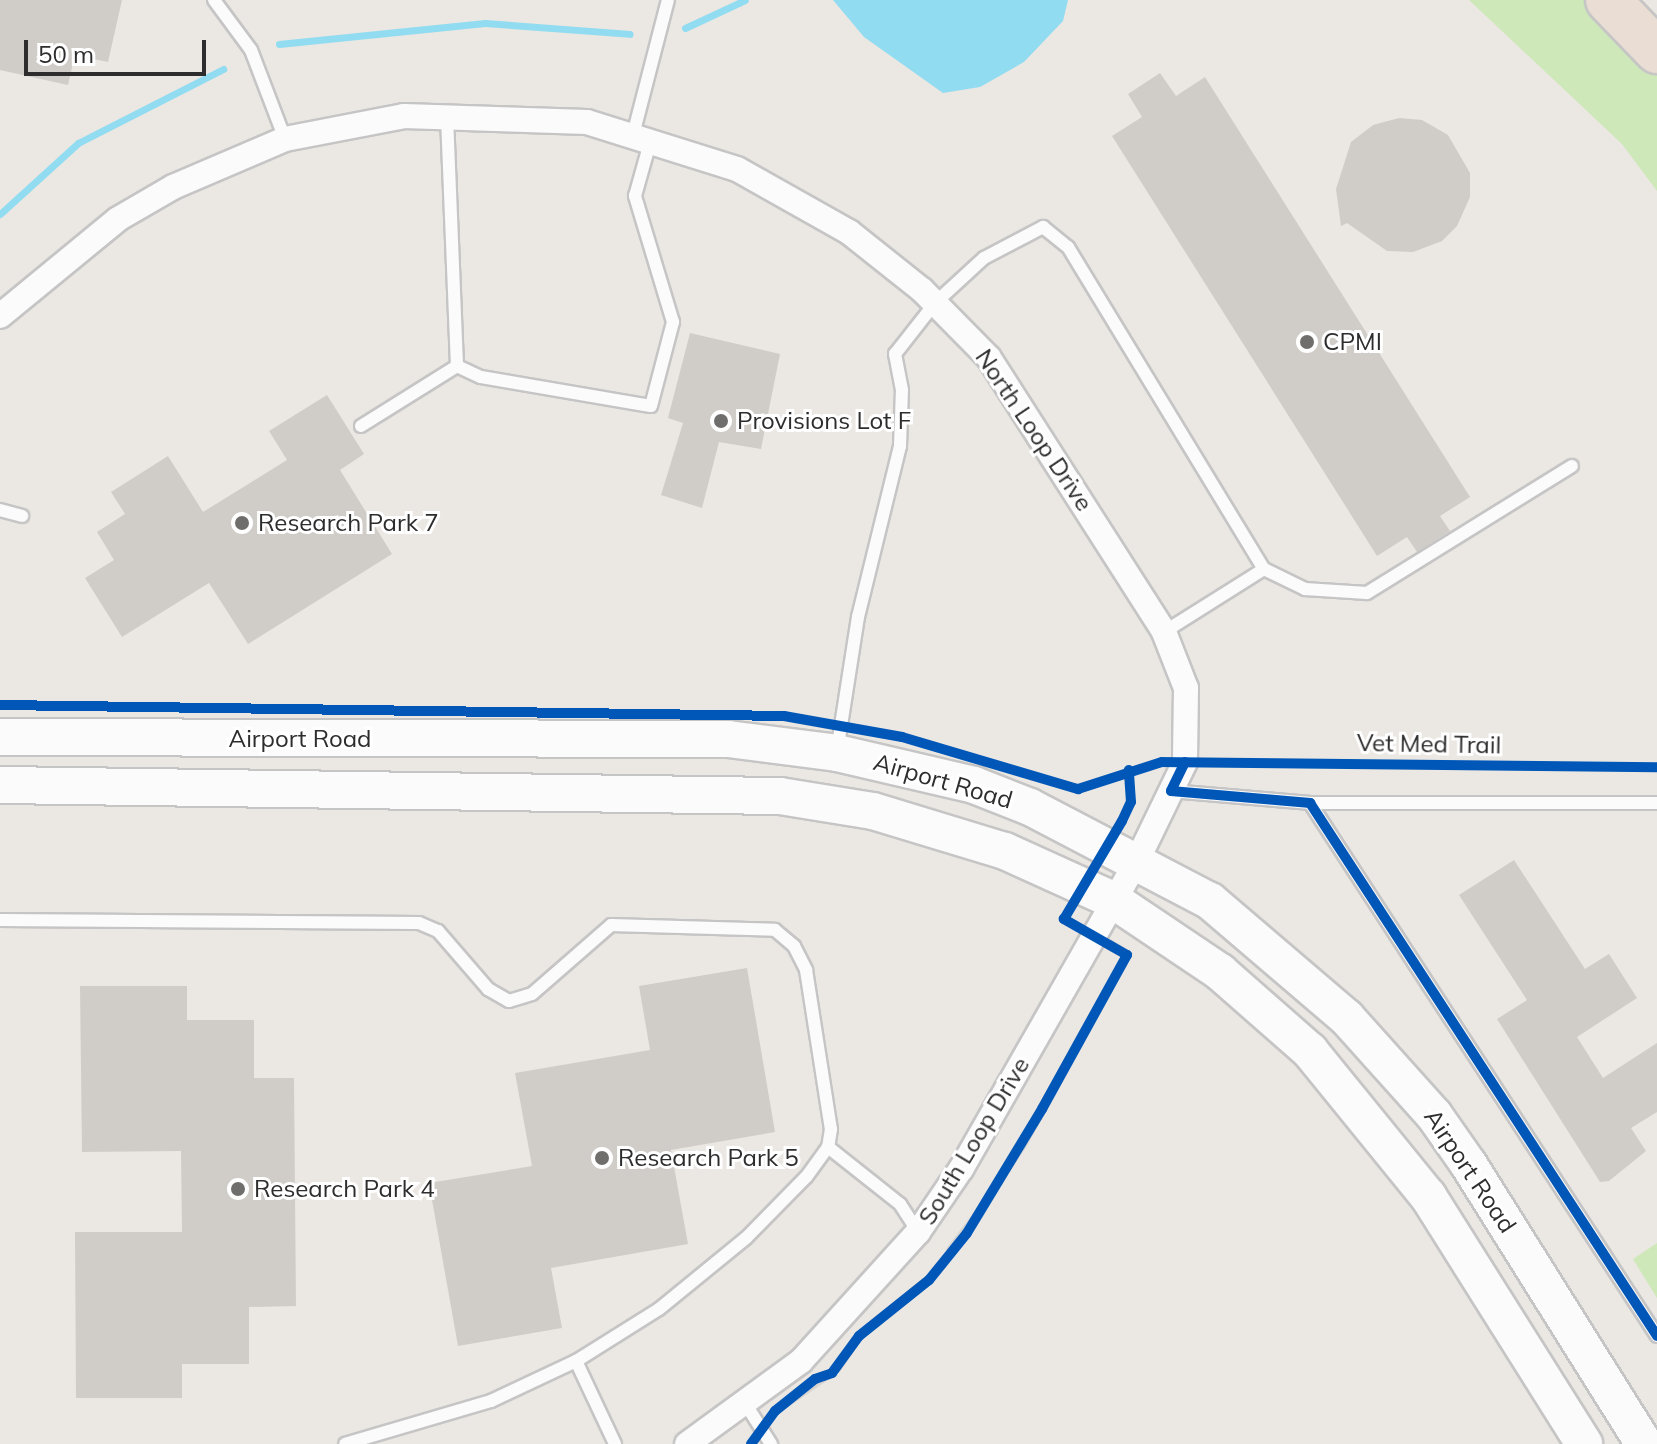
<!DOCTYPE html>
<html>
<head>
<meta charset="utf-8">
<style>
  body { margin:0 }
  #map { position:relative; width:1657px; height:1444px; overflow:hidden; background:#ebe7e2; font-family:Mulish,sans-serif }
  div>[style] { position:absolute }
  .green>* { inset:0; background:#cee8b9 }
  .plaza>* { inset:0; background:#d9d5d1 }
  .water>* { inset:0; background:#91dcf1 }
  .stream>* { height:7px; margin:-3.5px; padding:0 3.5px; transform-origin:3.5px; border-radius:3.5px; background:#91dcf1 }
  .building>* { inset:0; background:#d0cdc9 }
  .roads { filter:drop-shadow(2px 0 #c6c5c5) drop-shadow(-2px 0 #c6c5c5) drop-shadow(0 2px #c6c5c5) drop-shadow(0 -2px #c6c5c5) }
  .service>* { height:12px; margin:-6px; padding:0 6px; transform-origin:6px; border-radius:6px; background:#fcfbfb }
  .minor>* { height:24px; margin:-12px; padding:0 12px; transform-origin:12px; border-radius:12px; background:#fcfbfb }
  .secondary>* { height:36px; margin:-18px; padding:0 18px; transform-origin:18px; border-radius:18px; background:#fcfbfb }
  .motorway>* { height:44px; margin:-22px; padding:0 22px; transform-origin:22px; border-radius:22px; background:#eaded4 }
  .cycleway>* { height:10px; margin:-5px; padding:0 5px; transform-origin:5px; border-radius:5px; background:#0057b8 }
  .dots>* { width:22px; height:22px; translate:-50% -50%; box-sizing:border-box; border:4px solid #fff; border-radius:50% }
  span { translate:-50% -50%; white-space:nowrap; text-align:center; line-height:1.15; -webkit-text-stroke:6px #fff; paint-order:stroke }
  .poi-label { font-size:24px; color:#2d2d2d }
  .left { translate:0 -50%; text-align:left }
  .street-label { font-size:24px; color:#2d2d2d }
  .scale { position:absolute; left:24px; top:40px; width:182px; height:36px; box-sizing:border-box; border:4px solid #2d2d2d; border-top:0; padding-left:10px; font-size:24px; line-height:28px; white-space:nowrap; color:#2d2d2d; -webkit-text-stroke:6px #fff; paint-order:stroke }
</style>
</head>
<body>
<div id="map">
  <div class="green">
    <i style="clip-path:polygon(1469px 0,1588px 0,1657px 70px,1657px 191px,1622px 144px)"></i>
    <i style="clip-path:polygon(1657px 1243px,1657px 1298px,1633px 1259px)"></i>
  </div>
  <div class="plaza">
    <i style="clip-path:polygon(1111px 939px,1133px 953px,1027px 1146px,952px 1259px,946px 1249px,992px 1188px,1121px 957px,1102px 947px)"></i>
    <i style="clip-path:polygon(923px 1278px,933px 1283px,862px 1339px,840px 1372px,778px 1414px,756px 1444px,746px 1444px,772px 1408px,813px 1375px,829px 1369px,856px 1333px)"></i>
  </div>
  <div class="water">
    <i style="clip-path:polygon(833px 0,1068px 0,1063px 21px,1024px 62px,980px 87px,943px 93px,864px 37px)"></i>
  </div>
  <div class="stream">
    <i style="left:685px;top:28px;width:66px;rotate:-25deg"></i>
    <i style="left:279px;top:44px;width:207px;rotate:-5.8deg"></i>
    <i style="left:485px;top:23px;width:145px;rotate:4.3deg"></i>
    <i style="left:0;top:214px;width:105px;rotate:-42.3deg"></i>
    <i style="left:78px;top:143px;width:163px;rotate:-27deg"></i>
  </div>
  <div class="building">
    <i style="clip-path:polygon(0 0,122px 0,108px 62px,75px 55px,68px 85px,0 70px)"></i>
    <i style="clip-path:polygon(1160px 73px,1176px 96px,1205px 77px,1470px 497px,1440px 516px,1450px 531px,1417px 552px,1407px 537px,1377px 556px,1112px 136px,1142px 117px,1128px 94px)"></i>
    <i style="clip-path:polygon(1399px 118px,1422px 120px,1448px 135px,1470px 173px,1470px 197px,1457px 226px,1442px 241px,1413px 252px,1387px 251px,1347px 223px,1341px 226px,1336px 189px,1351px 142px,1373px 125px)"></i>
    <i style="clip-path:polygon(690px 333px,780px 354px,761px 449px,719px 442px,702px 508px,661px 495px,683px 423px,668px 418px)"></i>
    <i style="clip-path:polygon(327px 395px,364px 454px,340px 470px,392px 554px,248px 644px,209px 583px,122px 637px,85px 578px,114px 560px,97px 532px,125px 514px,111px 492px,168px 456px,203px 512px,287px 460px,269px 431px)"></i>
    <i style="clip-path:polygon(1514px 860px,1585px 969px,1609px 954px,1637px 998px,1577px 1037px,1603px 1078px,1657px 1043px,1657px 1112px,1631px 1128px,1646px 1151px,1609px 1181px,1600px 1182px,1497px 1019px,1527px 1000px,1459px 895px)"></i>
    <i style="clip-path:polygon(747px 968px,775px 1132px,671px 1150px,688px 1244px,551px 1268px,562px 1328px,458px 1346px,429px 1183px,532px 1166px,515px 1073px,650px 1050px,639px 986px)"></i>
    <i style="clip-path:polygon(80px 986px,187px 986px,187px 1020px,254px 1020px,254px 1078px,294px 1078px,296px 1306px,249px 1307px,249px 1364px,182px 1364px,182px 1398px,76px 1398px,75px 1232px,182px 1232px,181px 1151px,82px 1152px)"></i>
  </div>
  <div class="roads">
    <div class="service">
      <i style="left:214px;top:0;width:62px;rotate:53.5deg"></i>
      <i style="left:251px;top:50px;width:95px;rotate:69.1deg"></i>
      <i style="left:633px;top:135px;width:139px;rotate:-75.5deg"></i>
      <i style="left:457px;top:366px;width:26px;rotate:25deg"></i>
      <i style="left:481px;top:377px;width:172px;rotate:9.7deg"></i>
      <i style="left:651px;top:406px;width:87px;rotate:-75.3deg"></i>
      <i style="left:673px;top:322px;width:132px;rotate:-106.8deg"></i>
      <i style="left:635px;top:196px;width:59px;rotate:-74.3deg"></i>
      <i style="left:361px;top:426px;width:113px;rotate:-32deg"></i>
      <i style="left:457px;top:366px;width:252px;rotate:-92.3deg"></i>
      <i style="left:0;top:510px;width:23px;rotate:15deg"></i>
      <i style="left:1264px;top:569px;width:46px;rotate:26deg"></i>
      <i style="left:1305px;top:589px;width:62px;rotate:3.7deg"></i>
      <i style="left:1367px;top:593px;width:241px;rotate:-31.8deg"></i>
      <i style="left:837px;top:751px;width:136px;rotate:-81.1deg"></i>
      <i style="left:858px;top:617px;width:176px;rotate:-76.2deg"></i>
      <i style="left:900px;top:446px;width:56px;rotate:-88deg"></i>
      <i style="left:902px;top:390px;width:37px;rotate:-101deg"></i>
      <i style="left:895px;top:354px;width:65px;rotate:-51.9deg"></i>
      <i style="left:935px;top:303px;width:67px;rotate:-42.6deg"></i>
      <i style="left:984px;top:258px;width:67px;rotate:-27.7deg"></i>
      <i style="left:1043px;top:227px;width:32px;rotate:39deg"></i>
      <i style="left:1068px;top:247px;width:377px;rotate:58.7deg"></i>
      <i style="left:1264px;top:569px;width:118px;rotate:147.8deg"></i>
      <i style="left:1171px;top:791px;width:140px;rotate:4.9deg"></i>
      <i style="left:1310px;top:803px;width:636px;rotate:56.93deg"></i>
      <i style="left:1310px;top:803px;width:347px"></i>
      <i style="left:0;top:920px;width:419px;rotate:0.4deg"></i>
      <i style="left:419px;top:923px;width:21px;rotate:23deg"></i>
      <i style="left:438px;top:931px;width:77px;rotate:49.2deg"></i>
      <i style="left:488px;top:989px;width:24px;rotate:30deg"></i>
      <i style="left:509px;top:1001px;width:24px;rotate:-17deg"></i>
      <i style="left:532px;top:994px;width:105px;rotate:-41.1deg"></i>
      <i style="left:611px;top:925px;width:164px;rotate:1.7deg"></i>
      <i style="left:775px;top:930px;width:25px;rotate:40deg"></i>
      <i style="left:794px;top:946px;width:27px;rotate:63deg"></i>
      <i style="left:806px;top:970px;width:161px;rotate:81.1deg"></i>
      <i style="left:831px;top:1129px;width:18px;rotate:99deg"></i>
      <i style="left:828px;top:1147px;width:37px;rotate:126deg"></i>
      <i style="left:806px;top:1177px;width:86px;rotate:134.5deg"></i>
      <i style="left:746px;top:1238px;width:112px;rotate:140.8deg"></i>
      <i style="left:659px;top:1309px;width:98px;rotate:147.9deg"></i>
      <i style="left:576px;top:1361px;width:94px;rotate:154.8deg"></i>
      <i style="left:491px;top:1401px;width:152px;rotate:163.6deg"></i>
      <i style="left:828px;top:1147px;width:92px;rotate:38.4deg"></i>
      <i style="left:900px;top:1204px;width:33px;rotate:57deg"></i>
      <i style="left:576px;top:1361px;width:92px;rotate:64.8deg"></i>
      <i style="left:745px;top:1403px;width:49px;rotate:57.6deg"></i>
    </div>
    <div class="minor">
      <i style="left:0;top:316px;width:153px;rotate:-39.4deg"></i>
      <i style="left:118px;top:219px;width:64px;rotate:-30.2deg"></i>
      <i style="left:173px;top:187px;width:122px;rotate:-23.2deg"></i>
      <i style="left:285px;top:139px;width:121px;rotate:-10.9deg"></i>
      <i style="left:404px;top:116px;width:183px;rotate:1.9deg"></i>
      <i style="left:587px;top:122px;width:157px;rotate:17.4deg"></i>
      <i style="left:737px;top:169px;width:129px;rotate:29.4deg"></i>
      <i style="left:849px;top:232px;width:93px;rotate:38.5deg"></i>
      <i style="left:922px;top:290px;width:95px;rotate:45.4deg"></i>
      <i style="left:989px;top:358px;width:325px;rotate:57.4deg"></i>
      <i style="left:1164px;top:632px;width:60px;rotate:68.6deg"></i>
      <i style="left:1186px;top:688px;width:74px;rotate:90.8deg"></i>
      <i style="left:1185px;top:762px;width:108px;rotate:115.9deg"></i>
      <i style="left:1138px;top:859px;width:357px;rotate:119.7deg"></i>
      <i style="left:961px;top:1169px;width:76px;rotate:124.3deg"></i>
      <i style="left:918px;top:1232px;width:174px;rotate:132.2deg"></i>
      <i style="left:801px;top:1361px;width:141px;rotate:143.9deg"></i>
    </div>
    <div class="secondary">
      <i style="left:0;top:737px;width:728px;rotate:0.16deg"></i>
      <i style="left:728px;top:739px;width:110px;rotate:7.3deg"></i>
      <i style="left:837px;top:753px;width:141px;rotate:13.1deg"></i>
      <i style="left:974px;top:785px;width:60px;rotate:21.4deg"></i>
      <i style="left:1030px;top:807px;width:203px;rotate:27.6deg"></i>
      <i style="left:1210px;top:901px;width:179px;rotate:40.5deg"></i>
      <i style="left:1346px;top:1017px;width:132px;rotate:48.1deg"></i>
      <i style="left:1434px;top:1115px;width:61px;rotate:55deg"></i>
      <i style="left:1469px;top:1165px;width:329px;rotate:57.9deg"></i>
      <i style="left:0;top:785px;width:780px;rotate:0.81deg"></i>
      <i style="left:780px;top:796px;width:94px;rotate:9.2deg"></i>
      <i style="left:873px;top:811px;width:138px;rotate:16.9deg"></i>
      <i style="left:1005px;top:851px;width:119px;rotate:24.4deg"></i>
      <i style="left:1113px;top:900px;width:129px;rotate:33.9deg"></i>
      <i style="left:1220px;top:972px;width:120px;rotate:41.3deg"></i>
      <i style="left:1310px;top:1051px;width:187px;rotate:50.9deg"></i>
      <i style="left:1428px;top:1196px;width:293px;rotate:57.8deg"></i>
    </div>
    <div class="motorway">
      <i style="left:1608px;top:0;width:71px;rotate:46.1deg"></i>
    </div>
  </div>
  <div class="cycleway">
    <i style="left:0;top:705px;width:784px;rotate:0.8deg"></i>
    <i style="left:784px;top:716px;width:120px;rotate:10.1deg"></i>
    <i style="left:902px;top:737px;width:184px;rotate:16.5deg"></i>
    <i style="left:1078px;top:789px;width:88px;rotate:-17.8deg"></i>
    <i style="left:1162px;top:762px;width:495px;rotate:0.6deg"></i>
    <i style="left:1185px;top:762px;width:32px;rotate:116deg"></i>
    <i style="left:1171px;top:791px;width:140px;rotate:4.9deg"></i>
    <i style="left:1310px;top:803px;width:636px;rotate:56.93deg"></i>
    <i style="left:751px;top:1444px;width:41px;rotate:-54deg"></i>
    <i style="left:775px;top:1411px;width:51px;rotate:-38.7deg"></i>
    <i style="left:815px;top:1379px;width:18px;rotate:-19deg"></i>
    <i style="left:832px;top:1373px;width:46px;rotate:-53.9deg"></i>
    <i style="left:859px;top:1336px;width:90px;rotate:-38.7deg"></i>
    <i style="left:929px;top:1280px;width:60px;rotate:-51deg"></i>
    <i style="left:967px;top:1233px;width:145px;rotate:-58.8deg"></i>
    <i style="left:1042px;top:1109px;width:176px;rotate:-61.1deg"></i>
    <i style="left:1127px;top:955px;width:73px;rotate:-150.3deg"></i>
    <i style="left:1064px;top:919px;width:114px;rotate:-59.4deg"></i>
    <i style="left:1122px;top:821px;width:21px;rotate:-65deg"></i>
    <i style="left:1131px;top:802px;width:32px;rotate:-94deg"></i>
  </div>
  <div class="dots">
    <i style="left:1307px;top:342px;background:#706e6c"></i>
    <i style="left:721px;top:421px;background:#706e6c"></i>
    <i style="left:242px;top:523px;background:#706e6c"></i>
    <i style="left:602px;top:1158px;background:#706e6c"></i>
    <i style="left:238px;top:1189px;background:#706e6c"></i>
  </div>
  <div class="poi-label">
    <span class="left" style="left:1323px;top:342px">CPMI</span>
    <span class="left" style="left:737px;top:421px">Provisions Lot F</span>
    <span class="left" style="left:258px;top:523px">Research Park 7</span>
    <span class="left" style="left:618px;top:1158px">Research Park 5</span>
    <span class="left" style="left:254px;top:1189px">Research Park 4</span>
  </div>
  <div class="street-label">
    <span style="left:1034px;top:430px;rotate:56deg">North Loop Drive</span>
    <span style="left:300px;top:739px">Airport Road</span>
    <span style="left:1429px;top:744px;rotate:1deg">Vet Med Trail</span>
    <span style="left:943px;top:781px;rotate:16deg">Airport Road</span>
    <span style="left:974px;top:1141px;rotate:-59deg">South Loop Drive</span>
    <span style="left:1470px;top:1171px;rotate:56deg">Airport Road</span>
  </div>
  <div class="scale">50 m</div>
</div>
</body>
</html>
